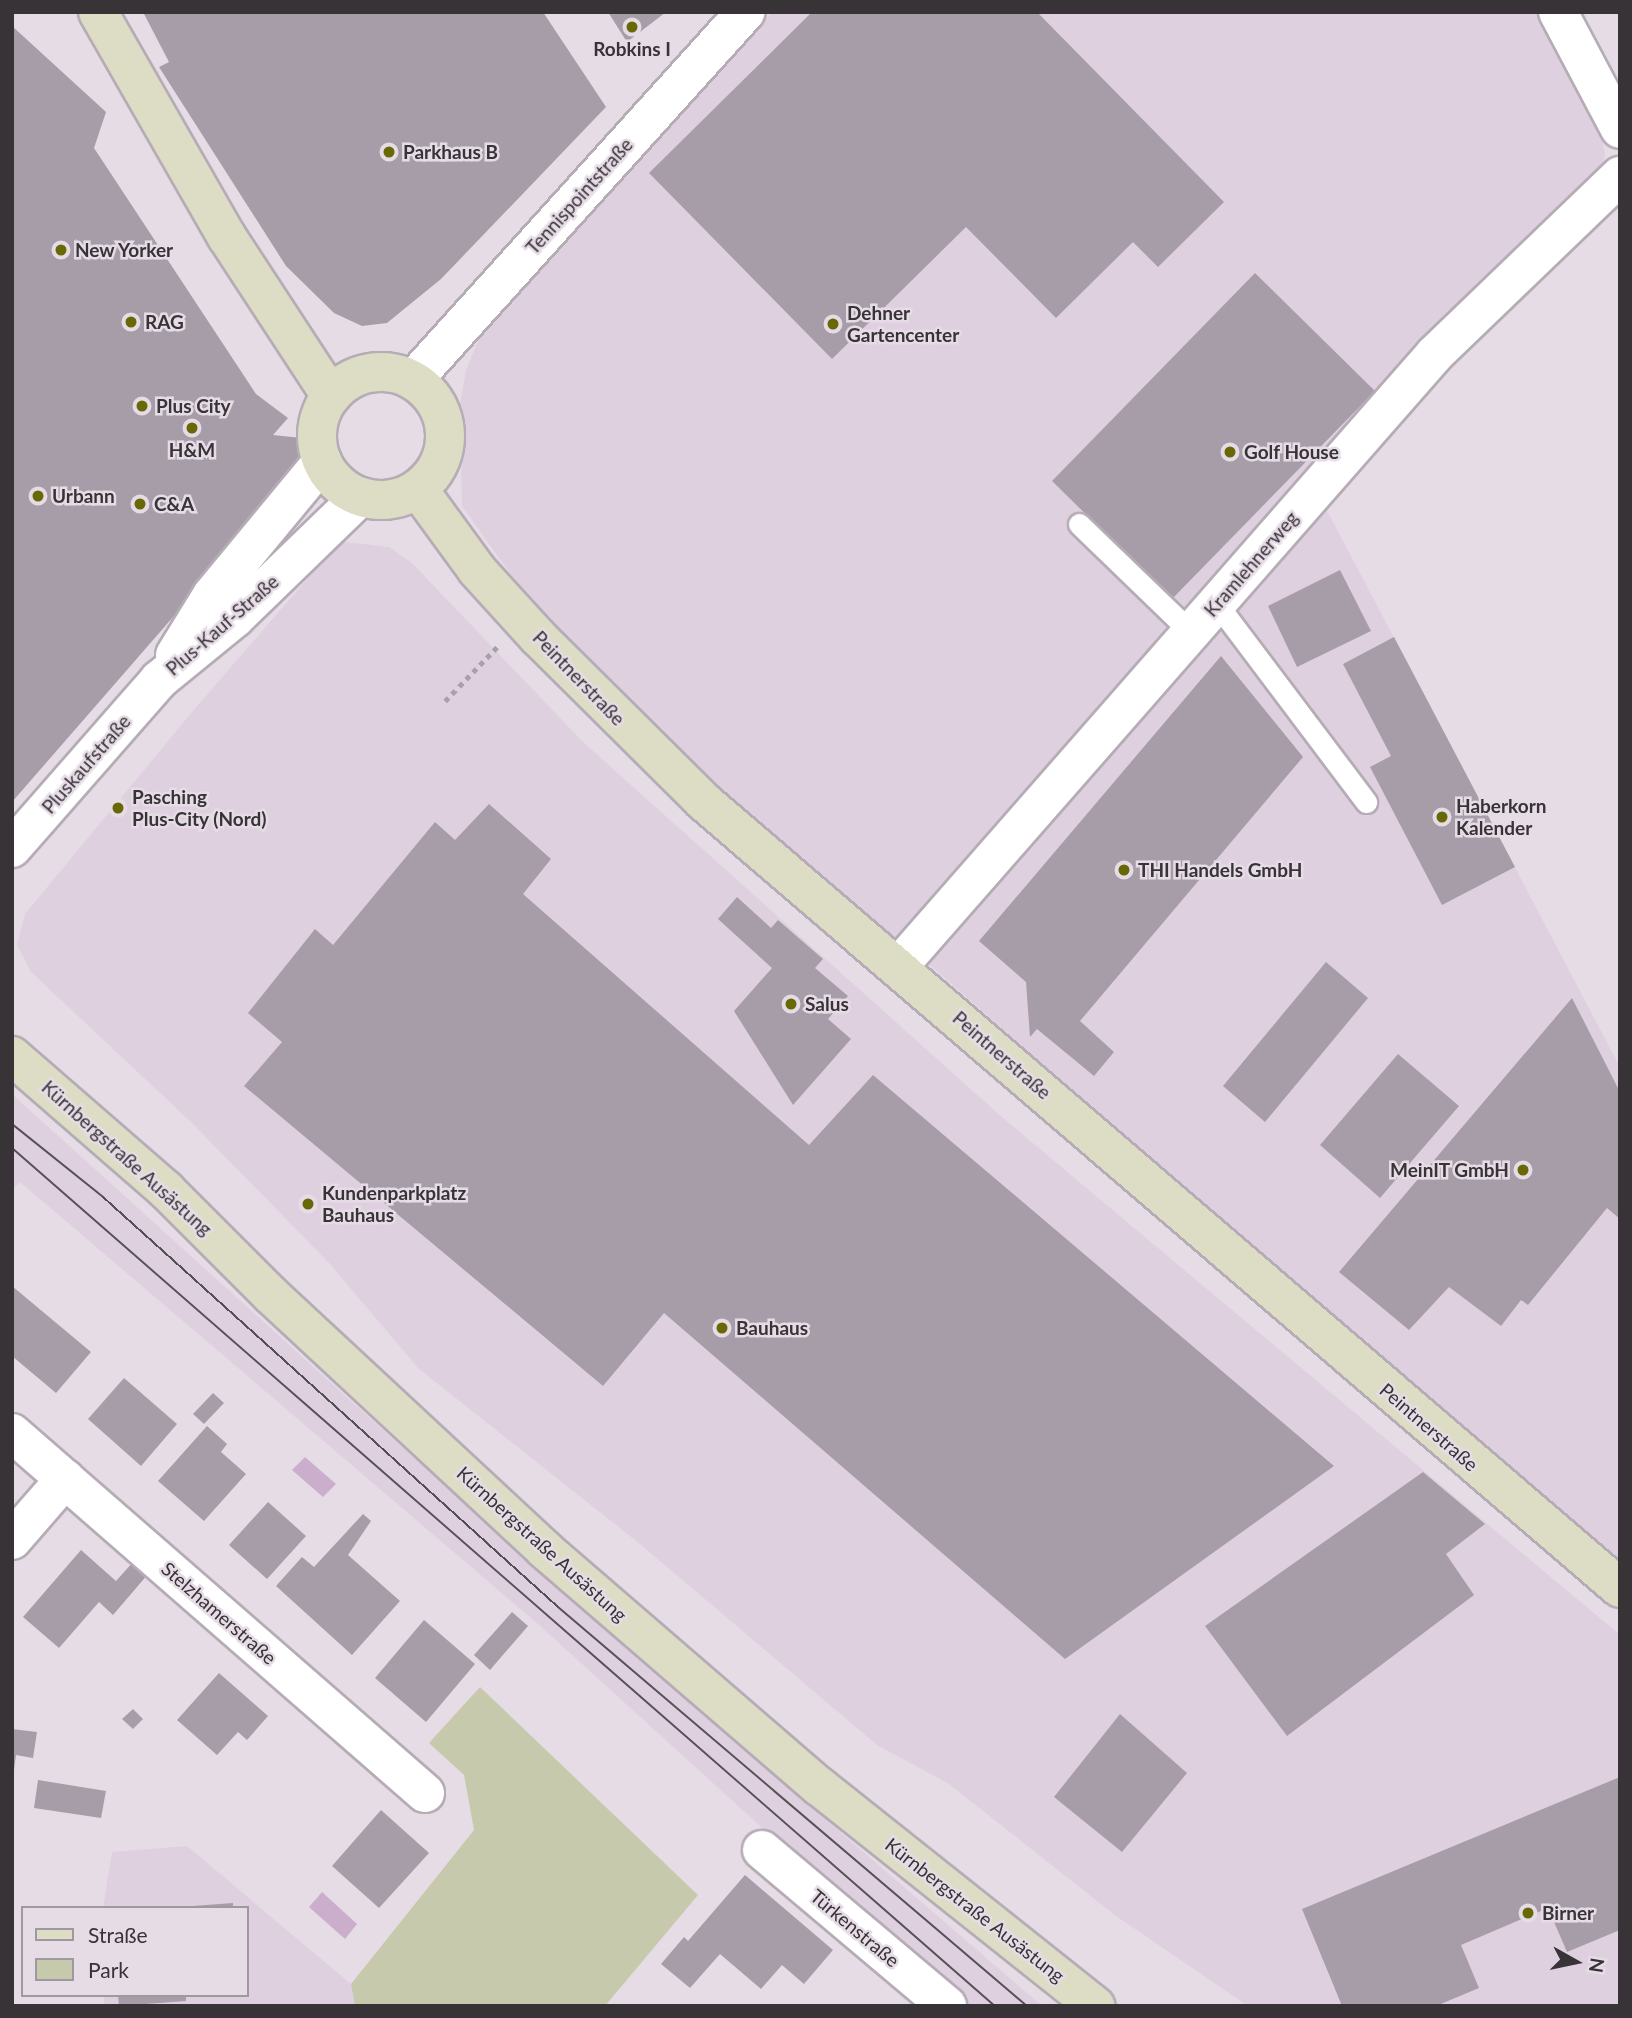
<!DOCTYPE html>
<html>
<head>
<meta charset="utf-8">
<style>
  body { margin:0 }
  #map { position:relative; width:1632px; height:2018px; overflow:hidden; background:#e6dce6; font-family:Lato,sans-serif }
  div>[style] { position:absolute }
  .built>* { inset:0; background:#dfd0e0 }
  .green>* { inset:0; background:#c7c9ac }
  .water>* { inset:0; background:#caaecb }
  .building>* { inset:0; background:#a79da8 }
  .path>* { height:4.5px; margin-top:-2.25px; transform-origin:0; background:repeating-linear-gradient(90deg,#a9a1a9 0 5px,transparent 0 10px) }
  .roads { filter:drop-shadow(2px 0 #b5acb6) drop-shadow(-2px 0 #b5acb6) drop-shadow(0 2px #b5acb6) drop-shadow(0 -2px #b5acb6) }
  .lane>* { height:21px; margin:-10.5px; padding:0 10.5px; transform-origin:10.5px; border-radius:10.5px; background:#fff }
  .street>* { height:38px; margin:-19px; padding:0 19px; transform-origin:19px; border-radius:19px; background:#fff }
  .secondary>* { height:38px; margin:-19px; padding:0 19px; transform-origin:19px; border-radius:19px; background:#ddddc5 }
  .secondary>.ring { margin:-19px; padding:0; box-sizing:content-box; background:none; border:38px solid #ddddc5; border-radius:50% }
  .tram>* { height:2px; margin:-1px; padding:0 1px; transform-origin:1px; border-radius:1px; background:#565156 }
  .dots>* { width:19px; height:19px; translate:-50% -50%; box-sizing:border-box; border:4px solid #e6dce6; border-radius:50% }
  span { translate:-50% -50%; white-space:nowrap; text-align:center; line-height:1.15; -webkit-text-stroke:5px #e6dce6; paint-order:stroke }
  .poi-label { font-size:19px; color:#373337; font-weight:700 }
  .left { translate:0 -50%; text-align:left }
  .right { translate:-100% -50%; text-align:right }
  .street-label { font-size:19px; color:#373337 }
  .frame { position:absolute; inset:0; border:14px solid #373337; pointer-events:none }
  .legend { position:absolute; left:21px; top:1906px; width:228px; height:91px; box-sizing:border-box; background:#e6dce6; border:2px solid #a098a0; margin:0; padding:9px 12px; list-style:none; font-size:21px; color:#373337 }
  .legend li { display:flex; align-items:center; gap:14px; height:35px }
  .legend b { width:35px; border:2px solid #a098a0 }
  .north { position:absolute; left:1541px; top:1927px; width:70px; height:70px; -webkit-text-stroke:5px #e6dce6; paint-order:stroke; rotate:99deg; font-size:19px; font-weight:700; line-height:28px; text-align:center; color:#373337 }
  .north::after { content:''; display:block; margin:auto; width:24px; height:32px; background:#373337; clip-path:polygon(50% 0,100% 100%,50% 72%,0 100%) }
</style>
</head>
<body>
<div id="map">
  <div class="built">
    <i style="clip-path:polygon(772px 12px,1538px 12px,1602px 139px,1605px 155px,1601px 174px,898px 943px,732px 801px,581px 654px,509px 572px,462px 506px,460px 404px,466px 370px,480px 336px,496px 313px)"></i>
    <i style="clip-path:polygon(1321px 499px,1620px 1067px,1620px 1559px,1314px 1302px,925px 961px)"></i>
    <i style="clip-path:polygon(345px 542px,389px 547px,412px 563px,583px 742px,1003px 1118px,1620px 1635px,1620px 2006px,1248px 2006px,1116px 1916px,949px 1784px,877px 1745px,640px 1544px,419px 1369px,329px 1263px,191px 1122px,31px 972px,17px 945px,25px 914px,192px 712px,328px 555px)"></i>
    <i style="clip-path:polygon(12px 1094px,562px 1592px,1042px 2006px,958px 2006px,538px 1624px,20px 1182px,12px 1190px)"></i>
    <i style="clip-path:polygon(187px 1846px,351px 1984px,355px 2006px,104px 2006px,104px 1995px,247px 1995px,247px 1908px,103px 1908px,112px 1852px)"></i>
  </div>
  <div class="green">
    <i style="clip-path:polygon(480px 1687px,698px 1895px,605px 2006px,355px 2006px,351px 1984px,474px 1830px,464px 1775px,429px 1743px)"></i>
  </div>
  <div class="water">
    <i style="clip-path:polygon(305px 1457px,336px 1484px,323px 1497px,292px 1470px)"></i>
    <i style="clip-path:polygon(322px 1892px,357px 1924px,345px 1939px,309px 1907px)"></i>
  </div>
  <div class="building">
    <i style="clip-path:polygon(143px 12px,543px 12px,606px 107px,441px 279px,387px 323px,362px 326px,334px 313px,286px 266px,159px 67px,169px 62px)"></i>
    <i style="clip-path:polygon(608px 12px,666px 12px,627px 42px)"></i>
    <i style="clip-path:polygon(812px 12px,1037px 12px,1224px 202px,1158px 267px,1133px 242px,1056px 318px,966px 227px,832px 359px,649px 173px)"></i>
    <i style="clip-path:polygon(12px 26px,106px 112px,94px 148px,256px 394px,288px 418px,273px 435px,302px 438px,311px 449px,268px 508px,12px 802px)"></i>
    <i style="clip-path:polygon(1255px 273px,1375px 391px,1172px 599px,1052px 481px)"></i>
    <i style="clip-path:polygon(1340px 570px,1371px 631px,1297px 667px,1268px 606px)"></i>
    <i style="clip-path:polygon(1394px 637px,1515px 867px,1442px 905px,1370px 767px,1391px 756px,1343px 664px)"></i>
    <i style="clip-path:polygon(1221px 656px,1303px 757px,1080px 1021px,1114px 1052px,1094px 1076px,1037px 1029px,1030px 1037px,1026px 982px,979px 941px)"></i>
    <i style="clip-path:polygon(489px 804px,551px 859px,523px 894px,809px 1145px,873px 1075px,1334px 1466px,1065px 1659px,664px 1313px,603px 1386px,244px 1086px,282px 1042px,248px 1013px,315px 929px,333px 945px,435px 822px,455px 840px)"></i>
    <i style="clip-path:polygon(737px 897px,771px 928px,778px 920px,823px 959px,815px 968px,848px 996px,828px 1019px,851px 1039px,793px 1105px,734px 1011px,772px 968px,718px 919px)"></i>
    <i style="clip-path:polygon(1326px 962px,1368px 998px,1265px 1122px,1223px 1086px)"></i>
    <i style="clip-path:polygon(1572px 998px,1620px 1092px,1620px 1219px,1607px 1208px,1528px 1305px,1521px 1300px,1501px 1326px,1449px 1287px,1409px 1330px,1339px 1272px)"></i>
    <i style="clip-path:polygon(1398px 1054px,1459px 1106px,1380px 1198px,1320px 1145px)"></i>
    <i style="clip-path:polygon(12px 1286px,91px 1352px,56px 1393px,12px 1356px)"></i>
    <i style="clip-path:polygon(124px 1378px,177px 1424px,141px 1466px,88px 1419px)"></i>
    <i style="clip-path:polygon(213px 1393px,224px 1403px,204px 1424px,193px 1414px)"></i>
    <i style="clip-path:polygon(207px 1426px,227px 1444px,221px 1452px,246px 1474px,204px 1521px,158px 1481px)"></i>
    <i style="clip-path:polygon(1423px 1472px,1485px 1524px,1446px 1554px,1474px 1595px,1287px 1736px,1205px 1626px)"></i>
    <i style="clip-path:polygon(268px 1502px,306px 1536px,267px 1579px,229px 1545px)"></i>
    <i style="clip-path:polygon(363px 1514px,371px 1521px,348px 1555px,400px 1601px,352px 1655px,276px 1586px,302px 1557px,314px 1567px)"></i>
    <i style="clip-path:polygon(81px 1550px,116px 1581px,134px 1561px,149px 1573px,113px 1615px,99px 1602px,59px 1648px,23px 1617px)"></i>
    <i style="clip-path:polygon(512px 1612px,528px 1626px,490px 1670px,474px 1655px)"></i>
    <i style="clip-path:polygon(424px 1620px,475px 1664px,426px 1722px,375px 1678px)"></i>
    <i style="clip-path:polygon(219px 1673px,268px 1716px,247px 1740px,238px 1732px,217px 1755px,177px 1720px)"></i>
    <i style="clip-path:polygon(133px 1709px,143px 1719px,133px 1729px,122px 1719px)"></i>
    <i style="clip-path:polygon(1120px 1714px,1187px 1773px,1122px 1852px,1054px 1797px)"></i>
    <i style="clip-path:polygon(12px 1729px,37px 1732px,33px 1758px,16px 1755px,14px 1770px)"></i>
    <i style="clip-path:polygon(1620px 1777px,1620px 1930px,1567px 1952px,1548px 1908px,1461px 1945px,1479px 1988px,1436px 2006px,1342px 2006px,1302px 1909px)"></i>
    <i style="clip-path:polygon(38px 1780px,106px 1791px,101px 1818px,34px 1808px)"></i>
    <i style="clip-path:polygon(381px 1810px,429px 1853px,379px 1908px,332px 1866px)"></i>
    <i style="clip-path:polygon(745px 1875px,833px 1950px,804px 1984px,782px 1965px,761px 1989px,720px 1954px,690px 1988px,661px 1964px,684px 1937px,688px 1941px)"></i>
    <i style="clip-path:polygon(233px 1903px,233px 1908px,193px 1908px,193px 1906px)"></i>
    <i style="clip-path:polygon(118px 1995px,186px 1995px,186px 2001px,119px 2006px)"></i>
  </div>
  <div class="path">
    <i style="left:445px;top:701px;width:76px;rotate:-46.1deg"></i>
  </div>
  <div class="roads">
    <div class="lane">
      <i style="left:1079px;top:524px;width:157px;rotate:44deg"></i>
      <i style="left:1217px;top:604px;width:248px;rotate:53deg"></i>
    </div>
    <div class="street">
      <i style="left:1558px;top:12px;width:132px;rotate:62.1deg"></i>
      <i style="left:413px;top:380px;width:496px;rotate:-47.9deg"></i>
      <i style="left:175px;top:655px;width:70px;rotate:-58.3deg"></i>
      <i style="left:212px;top:595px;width:173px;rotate:-50.4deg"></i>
      <i style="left:12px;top:848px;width:223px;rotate:-48.8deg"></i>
      <i style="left:159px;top:680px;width:98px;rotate:-39.2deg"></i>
      <i style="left:235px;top:618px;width:174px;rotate:-44.1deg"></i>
      <i style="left:898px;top:967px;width:815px;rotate:-48.78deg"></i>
      <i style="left:1435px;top:354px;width:257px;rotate:-43.9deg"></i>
      <i style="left:12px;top:1433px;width:548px;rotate:41.08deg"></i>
      <i style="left:12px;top:1540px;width:81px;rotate:-49deg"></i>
      <i style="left:762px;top:1850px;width:242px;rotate:40.1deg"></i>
    </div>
    <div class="secondary">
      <i style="left:98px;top:12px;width:259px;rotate:60.2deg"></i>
      <i style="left:227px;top:237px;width:190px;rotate:56.8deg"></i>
      <i class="ring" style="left:317px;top:372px;width:90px;height:90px"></i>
      <i style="left:418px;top:489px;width:100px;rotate:53.9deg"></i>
      <i style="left:477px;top:570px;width:91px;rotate:47.7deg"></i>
      <i style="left:538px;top:637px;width:233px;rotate:44.8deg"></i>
      <i style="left:703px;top:801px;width:1208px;rotate:40.64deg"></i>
      <i style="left:12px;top:1056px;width:204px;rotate:41deg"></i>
      <i style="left:166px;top:1190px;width:148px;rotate:45deg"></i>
      <i style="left:271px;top:1295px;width:373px;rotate:42.9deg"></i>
      <i style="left:544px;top:1549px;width:364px;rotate:40.8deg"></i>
      <i style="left:820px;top:1787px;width:352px;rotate:38.5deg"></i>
    </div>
  </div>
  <div class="tram">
    <i style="left:12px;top:1124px;width:117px;rotate:38.7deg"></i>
    <i style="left:103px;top:1197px;width:612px;rotate:42.02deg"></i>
    <i style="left:558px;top:1607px;width:616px;rotate:40.39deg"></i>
    <i style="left:12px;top:1148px;width:1305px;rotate:41.12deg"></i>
  </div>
  <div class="dots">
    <i style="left:632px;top:27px;background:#686906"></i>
    <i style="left:389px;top:152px;background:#686906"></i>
    <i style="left:61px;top:250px;background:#686906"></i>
    <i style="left:131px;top:322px;background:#686906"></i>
    <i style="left:833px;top:324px;background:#686906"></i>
    <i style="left:142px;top:406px;background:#686906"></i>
    <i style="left:192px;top:428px;background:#686906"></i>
    <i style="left:1230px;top:452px;background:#686906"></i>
    <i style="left:38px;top:496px;background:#686906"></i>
    <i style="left:140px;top:504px;background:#686906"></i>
    <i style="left:118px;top:808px;background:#686906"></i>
    <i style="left:1442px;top:817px;background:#686906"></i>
    <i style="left:1124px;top:870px;background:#686906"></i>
    <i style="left:791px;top:1004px;background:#686906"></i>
    <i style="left:1523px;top:1170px;background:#686906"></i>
    <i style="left:308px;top:1204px;background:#686906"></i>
    <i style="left:722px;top:1328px;background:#686906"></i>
    <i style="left:1528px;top:1913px;background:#686906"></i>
  </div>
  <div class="poi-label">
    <span style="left:632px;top:49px">Robkins I</span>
    <span class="left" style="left:403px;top:152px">Parkhaus B</span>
    <span class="left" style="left:75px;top:250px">New Yorker</span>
    <span class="left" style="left:847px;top:324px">Dehner<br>Gartencenter</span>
    <span class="left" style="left:145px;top:322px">RAG</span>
    <span class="left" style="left:156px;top:406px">Plus City</span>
    <span style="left:192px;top:450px">H&amp;M</span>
    <span class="left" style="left:1244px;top:452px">Golf House</span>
    <span class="left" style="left:52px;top:496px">Urbann</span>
    <span class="left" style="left:154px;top:504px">C&amp;A</span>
    <span class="left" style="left:132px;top:808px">Pasching<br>Plus-City (Nord)</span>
    <span class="left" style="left:1456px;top:817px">Haberkorn<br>Kalender</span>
    <span class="left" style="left:1138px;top:870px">THI Handels GmbH</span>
    <span class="left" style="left:805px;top:1004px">Salus</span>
    <span class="right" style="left:1509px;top:1170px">MeinIT GmbH</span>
    <span class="left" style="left:322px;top:1204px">Kundenparkplatz<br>Bauhaus</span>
    <span class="left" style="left:736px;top:1328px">Bauhaus</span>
    <span class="left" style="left:1542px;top:1913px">Birner</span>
  </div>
  <div class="street-label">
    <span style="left:579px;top:196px;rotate:-48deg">Tennispointstraße</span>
    <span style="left:1251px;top:564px;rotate:-49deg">Kramlehnerweg</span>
    <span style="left:222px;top:625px;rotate:-41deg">Plus-Kauf-Straße</span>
    <span style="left:579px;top:678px;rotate:46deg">Peintnerstraße</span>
    <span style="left:86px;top:764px;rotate:-49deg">Pluskaufstraße</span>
    <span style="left:1002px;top:1055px;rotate:41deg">Peintnerstraße</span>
    <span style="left:127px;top:1158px;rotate:42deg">Kürnbergstraße Ausästung</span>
    <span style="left:1429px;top:1427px;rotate:41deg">Peintnerstraße</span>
    <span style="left:542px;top:1544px;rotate:42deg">Kürnbergstraße Ausästung</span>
    <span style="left:219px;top:1613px;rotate:41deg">Stelzhamerstraße</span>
    <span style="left:975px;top:1910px;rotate:38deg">Kürnbergstraße Ausästung</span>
    <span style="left:855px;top:1928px;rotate:40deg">Türkenstraße</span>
  </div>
  <div class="frame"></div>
  <ul class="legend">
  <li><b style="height:9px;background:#ddddc5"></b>Straße</li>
  <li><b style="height:19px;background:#c7c9ac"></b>Park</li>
  </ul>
  <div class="north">N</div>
</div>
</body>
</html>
